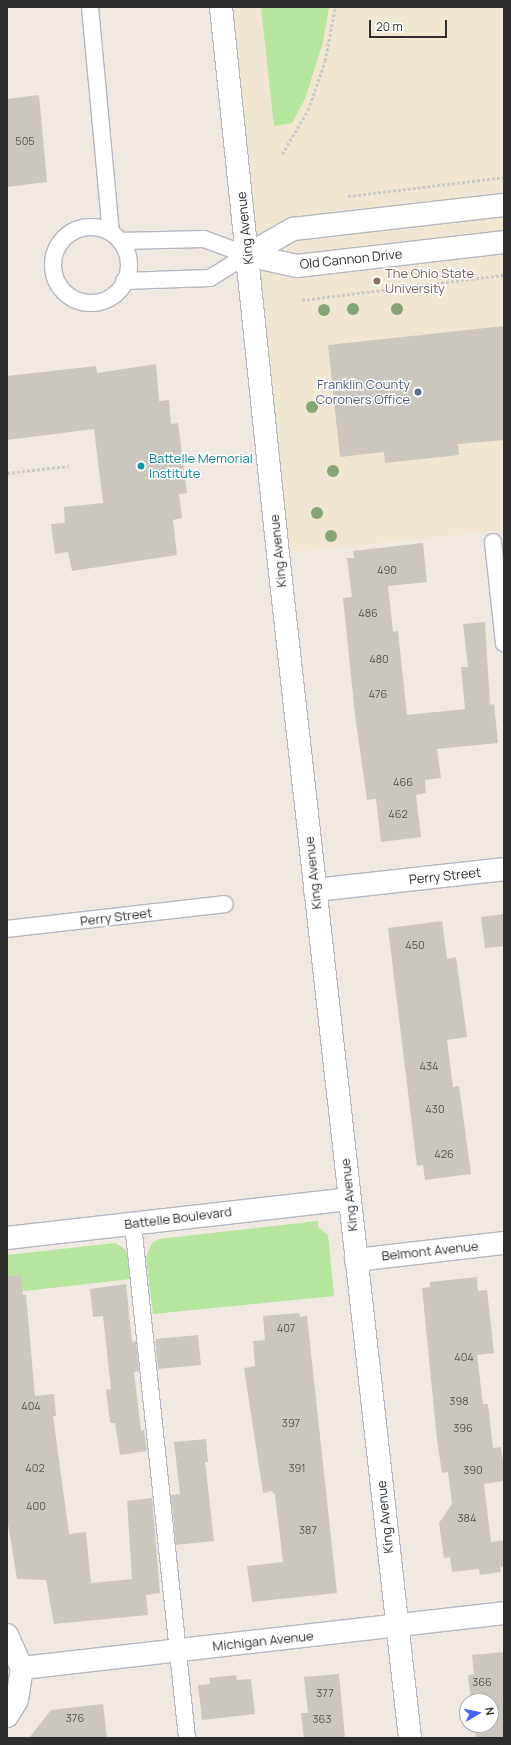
<!DOCTYPE html>
<html>
<head>
<meta charset="utf-8">
<style>
  body { margin:0 }
  #map { position:relative; width:511px; height:1745px; overflow:hidden; background:#efe9e1; font-family:Manrope,sans-serif }
  div>[style] { position:absolute }
  .education>* { inset:0; background:#f0e6d1 }
  .green>* { inset:0; background:#b6e59e }
  .building>* { inset:0; background:#cbc7bf }
  .path>* { height:2.5px; margin-top:-1.25px; transform-origin:0; background:repeating-linear-gradient(90deg,#c9c9c9 0 3px,transparent 0 5px) }
  .roads { filter:drop-shadow(1px 0 #b4b7c1) drop-shadow(-1px 0 #b4b7c1) drop-shadow(0 1px #b4b7c1) drop-shadow(0 -1px #b4b7c1) }
  .lane>* { height:16px; margin:-8px; padding:0 8px; transform-origin:8px; border-radius:8px; background:#fff }
  .lane>.ring { margin:-8px; padding:0; box-sizing:content-box; background:none; border:16px solid #fff; border-radius:50% }
  .street>* { height:22px; margin:-11px; padding:0 11px; transform-origin:11px; border-radius:11px; background:#fff }
  .secondary>* { height:22px; margin:-11px; padding:0 11px; transform-origin:11px; border-radius:11px; background:#fff }
  .trees>* { width:12px; height:12px; margin:-6px; border-radius:50%; background:#84a574 }
  .dots>* { width:11px; height:11px; translate:-50% -50%; box-sizing:border-box; border:2px solid #fff; border-radius:50% }
  span { translate:-50% -50%; white-space:nowrap; text-align:center; line-height:1.15; -webkit-text-stroke:3px #fff; paint-order:stroke }
  .number-label { font-size:11px; color:#555452 }
  .number-label span { -webkit-text-stroke-width:0 }
  .street-label { font-size:13px; color:#2e2e2e }
  .education-label { font-size:13px; color:#785e54 }
  .left { translate:0 -50%; text-align:left }
  .service-label { font-size:13px; color:#4e5e75 }
  .right { translate:-100% -50%; text-align:right }
  .culture-label { font-size:13px; color:#0d838f }
  .frame { position:absolute; inset:0; border:8px solid #2e2e2e; pointer-events:none }
  .north { position:absolute; left:459px; top:1693px; width:40px; height:40px; box-sizing:border-box; background:#fff; border:1px solid #ababab; border-radius:50%; rotate:81deg; font-size:11px; font-weight:700; line-height:16px; text-align:center; color:#2e2e2e }
  .north::after { content:''; display:block; margin:auto; width:14px; height:18px; background:#4264fb; clip-path:polygon(50% 0,100% 100%,50% 72%,0 100%) }
  .scale { position:absolute; left:369px; top:20px; width:78px; height:18px; box-sizing:border-box; border:2px solid #2e2e2e; border-top:0; padding-left:5px; font-size:12px; line-height:14px; white-space:nowrap; color:#2e2e2e; -webkit-text-stroke:3px #fff; paint-order:stroke }
</style>
</head>
<body>
<div id="map">
  <div class="education">
    <i style="clip-path:polygon(221px 7px,504px 7px,504px 545px,502px 530px,278px 554px)"></i>
  </div>
  <div class="green">
    <i style="clip-path:polygon(261px 7px,329px 7px,323px 42px,305px 99px,292px 123px,274px 126px)"></i>
    <i style="clip-path:polygon(318px 1221px,318px 1227px,328px 1235px,334px 1296px,153px 1314px,146px 1257px,152px 1243px,159px 1239px)"></i>
    <i style="clip-path:polygon(115px 1243px,126px 1250px,131px 1279px,7px 1293px,7px 1255px)"></i>
  </div>
  <div class="building">
    <i style="clip-path:polygon(39px 95px,47px 182px,7px 187px,7px 99px)"></i>
    <i style="clip-path:polygon(504px 326px,504px 440px,458px 444px,459px 455px,385px 463px,384px 452px,340px 457px,328px 345px)"></i>
    <i style="clip-path:polygon(156px 364px,159px 401px,169px 400px,171px 424px,178px 423px,187px 493px,179px 494px,182px 518px,173px 520px,177px 555px,72px 571px,68px 552px,55px 554px,51px 524px,65px 523px,64px 507px,103px 503px,94px 429px,7px 440px,7px 376px,96px 366px,97px 373px)"></i>
    <i style="clip-path:polygon(423px 543px,427px 582px,388px 586px,393px 632px,398px 631px,407px 715px,465px 709px,461px 667px,468px 667px,463px 624px,485px 622px,490px 705px,494px 704px,498px 743px,437px 749px,441px 778px,425px 780px,426px 793px,416px 795px,421px 837px,381px 842px,376px 799px,367px 800px,355px 715px,343px 598px,352px 597px,347px 558px,354px 558px,353px 551px)"></i>
    <i style="clip-path:polygon(504px 914px,504px 946px,485px 948px,481px 917px)"></i>
    <i style="clip-path:polygon(442px 921px,447px 959px,456px 957px,467px 1037px,447px 1040px,453px 1087px,459px 1086px,471px 1174px,425px 1180px,423px 1165px,417px 1166px,388px 928px)"></i>
    <i style="clip-path:polygon(21px 1275px,23px 1295px,26px 1295px,35px 1396px,54px 1394px,56px 1416px,53px 1416px,69px 1534px,86px 1532px,91px 1583px,132px 1579px,127px 1501px,152px 1498px,160px 1593px,146px 1595px,148px 1615px,54px 1624px,46px 1580px,17px 1579px,7px 1518px,7px 1276px)"></i>
    <i style="clip-path:polygon(477px 1277px,478px 1291px,487px 1290px,494px 1353px,477px 1355px,483px 1404px,488px 1404px,493px 1448px,501px 1447px,504px 1468px,504px 1481px,484px 1484px,491px 1542px,504px 1540px,504px 1566px,500px 1567px,501px 1572px,480px 1575px,479px 1569px,452px 1572px,450px 1557px,444px 1558px,439px 1523px,452px 1504px,448px 1472px,442px 1473px,437px 1440px,422px 1288px,430px 1287px,430px 1282px)"></i>
    <i style="clip-path:polygon(126px 1284px,132px 1342px,136px 1341px,139px 1371px,134px 1372px,141px 1431px,144px 1430px,147px 1451px,120px 1455px,115px 1423px,110px 1423px,106px 1390px,111px 1389px,103px 1316px,93px 1317px,90px 1289px)"></i>
    <i style="clip-path:polygon(299px 1313px,300px 1317px,307px 1316px,337px 1593px,252px 1602px,247px 1566px,283px 1562px,275px 1495px,272px 1491px,263px 1493px,244px 1368px,255px 1366px,253px 1341px,265px 1340px,263px 1316px)"></i>
    <i style="clip-path:polygon(198px 1335px,201px 1365px,158px 1369px,155px 1339px)"></i>
    <i style="clip-path:polygon(206px 1439px,208px 1462px,205px 1462px,214px 1541px,176px 1545px,171px 1495px,180px 1494px,174px 1442px)"></i>
    <i style="clip-path:polygon(504px 1652px,504px 1738px,476px 1738px,474px 1725px,491px 1725px,491px 1701px,471px 1701px,468px 1675px,474px 1674px,472px 1655px)"></i>
    <i style="clip-path:polygon(339px 1674px,345px 1738px,304px 1738px,301px 1713px,308px 1713px,304px 1677px)"></i>
    <i style="clip-path:polygon(236px 1675px,237px 1680px,251px 1679px,255px 1714px,202px 1720px,198px 1685px,210px 1684px,209px 1678px)"></i>
    <i style="clip-path:polygon(103px 1704px,107px 1738px,29px 1738px,51px 1710px)"></i>
  </div>
  <div class="path">
    <i style="left:282px;top:154px;width:51px;rotate:-59.4deg"></i>
    <i style="left:308px;top:110px;width:52px;rotate:-70.9deg"></i>
    <i style="left:325px;top:61px;width:55px;rotate:-79.5deg"></i>
    <i style="left:348px;top:196px;width:157px;rotate:-6.9deg"></i>
    <i style="left:302px;top:300px;width:204px;rotate:-7.1deg"></i>
    <i style="left:7px;top:473px;width:62px;rotate:-6.4deg"></i>
  </div>
  <div class="roads">
    <div class="lane">
      <i style="left:90px;top:7px;width:226px;rotate:84.7deg"></i>
      <i class="ring" style="left:53px;top:227px;width:60px;height:60px"></i>
      <i style="left:120px;top:241px;width:84px;rotate:-1.4deg"></i>
      <i style="left:204px;top:239px;width:46px;rotate:20.4deg"></i>
      <i style="left:124px;top:281px;width:86px;rotate:-2deg"></i>
      <i style="left:210px;top:278px;width:44px;rotate:-31.9deg"></i>
      <i style="left:493px;top:542px;width:102px;rotate:83.8deg"></i>
      <i style="left:7px;top:929px;width:219px;rotate:-6.5deg"></i>
      <i style="left:133px;top:1224px;width:517px;rotate:84deg"></i>
    </div>
    <div class="street">
      <i style="left:247px;top:255px;width:53px;rotate:-29.5deg"></i>
      <i style="left:293px;top:229px;width:212px;rotate:-6.5deg"></i>
      <i style="left:247px;top:255px;width:51px;rotate:12.4deg"></i>
      <i style="left:297px;top:266px;width:208px;rotate:-6.6deg"></i>
      <i style="left:315px;top:890px;width:190px;rotate:-6.3deg"></i>
      <i style="left:7px;top:1238px;width:344px;rotate:-6.5deg"></i>
      <i style="left:356px;top:1260px;width:149px;rotate:-6.6deg"></i>
      <i style="left:7px;top:1635px;width:36px;rotate:66deg"></i>
      <i style="left:22px;top:1668px;width:32px;rotate:99deg"></i>
      <i style="left:17px;top:1700px;width:19px;rotate:122deg"></i>
      <i style="left:22px;top:1668px;width:485px;rotate:-6.5deg"></i>
    </div>
    <div class="secondary">
      <i style="left:221px;top:7px;width:550px;rotate:84.05deg"></i>
      <i style="left:278px;top:554px;width:1191px;rotate:83.64deg"></i>
    </div>
  </div>
  <div class="trees">
    <i style="left:353px;top:309px"></i>
    <i style="left:397px;top:309px"></i>
    <i style="left:324px;top:310px"></i>
    <i style="left:312px;top:407px"></i>
    <i style="left:333px;top:471px"></i>
    <i style="left:317px;top:513px"></i>
    <i style="left:331px;top:536px"></i>
  </div>
  <div class="dots">
    <i style="left:377px;top:281px;background:#8d6e63"></i>
    <i style="left:418px;top:392px;background:#5c6f8a"></i>
    <i style="left:141px;top:466px;background:#0f9aa8"></i>
  </div>
  <div class="number-label">
    <span style="left:25px;top:141px">505</span>
    <span style="left:387px;top:570px">490</span>
    <span style="left:368px;top:613px">486</span>
    <span style="left:379px;top:659px">480</span>
    <span style="left:378px;top:694px">476</span>
    <span style="left:403px;top:782px">466</span>
    <span style="left:398px;top:814px">462</span>
    <span style="left:415px;top:945px">450</span>
    <span style="left:429px;top:1066px">434</span>
    <span style="left:435px;top:1109px">430</span>
    <span style="left:444px;top:1154px">426</span>
    <span style="left:286px;top:1328px">407</span>
    <span style="left:464px;top:1357px">404</span>
    <span style="left:459px;top:1401px">398</span>
    <span style="left:31px;top:1406px">404</span>
    <span style="left:291px;top:1423px">397</span>
    <span style="left:463px;top:1428px">396</span>
    <span style="left:35px;top:1468px">402</span>
    <span style="left:297px;top:1468px">391</span>
    <span style="left:473px;top:1470px">390</span>
    <span style="left:36px;top:1506px">400</span>
    <span style="left:467px;top:1518px">384</span>
    <span style="left:308px;top:1530px">387</span>
    <span style="left:482px;top:1682px">366</span>
    <span style="left:325px;top:1693px">377</span>
    <span style="left:75px;top:1718px">376</span>
    <span style="left:322px;top:1719px">363</span>
  </div>
  <div class="street-label">
    <span style="left:245px;top:228px;rotate:-96deg">King Avenue</span>
    <span style="left:351px;top:259px;rotate:-6deg">Old Cannon Drive</span>
    <span style="left:278px;top:551px;rotate:-96deg">King Avenue</span>
    <span style="left:313px;top:873px;rotate:-96deg">King Avenue</span>
    <span style="left:445px;top:876px;rotate:-6deg">Perry Street</span>
    <span style="left:116px;top:917px;rotate:-7deg">Perry Street</span>
    <span style="left:349px;top:1195px;rotate:-96deg">King Avenue</span>
    <span style="left:178px;top:1218px;rotate:-7deg">Battelle Boulevard</span>
    <span style="left:430px;top:1251px;rotate:-6deg">Belmont Avenue</span>
    <span style="left:385px;top:1517px;rotate:-96deg">King Avenue</span>
    <span style="left:263px;top:1641px;rotate:-6deg">Michigan Avenue</span>
  </div>
  <div class="education-label">
    <span class="left" style="left:385px;top:281px">The Ohio State<br>University</span>
  </div>
  <div class="service-label">
    <span class="right" style="left:410px;top:392px">Franklin County<br>Coroners Office</span>
  </div>
  <div class="culture-label">
    <span class="left" style="left:149px;top:466px">Battelle Memorial<br>Institute</span>
  </div>
  <div class="frame"></div>
  <div class="north">N</div>
  <div class="scale">20 m</div>
</div>
</body>
</html>
